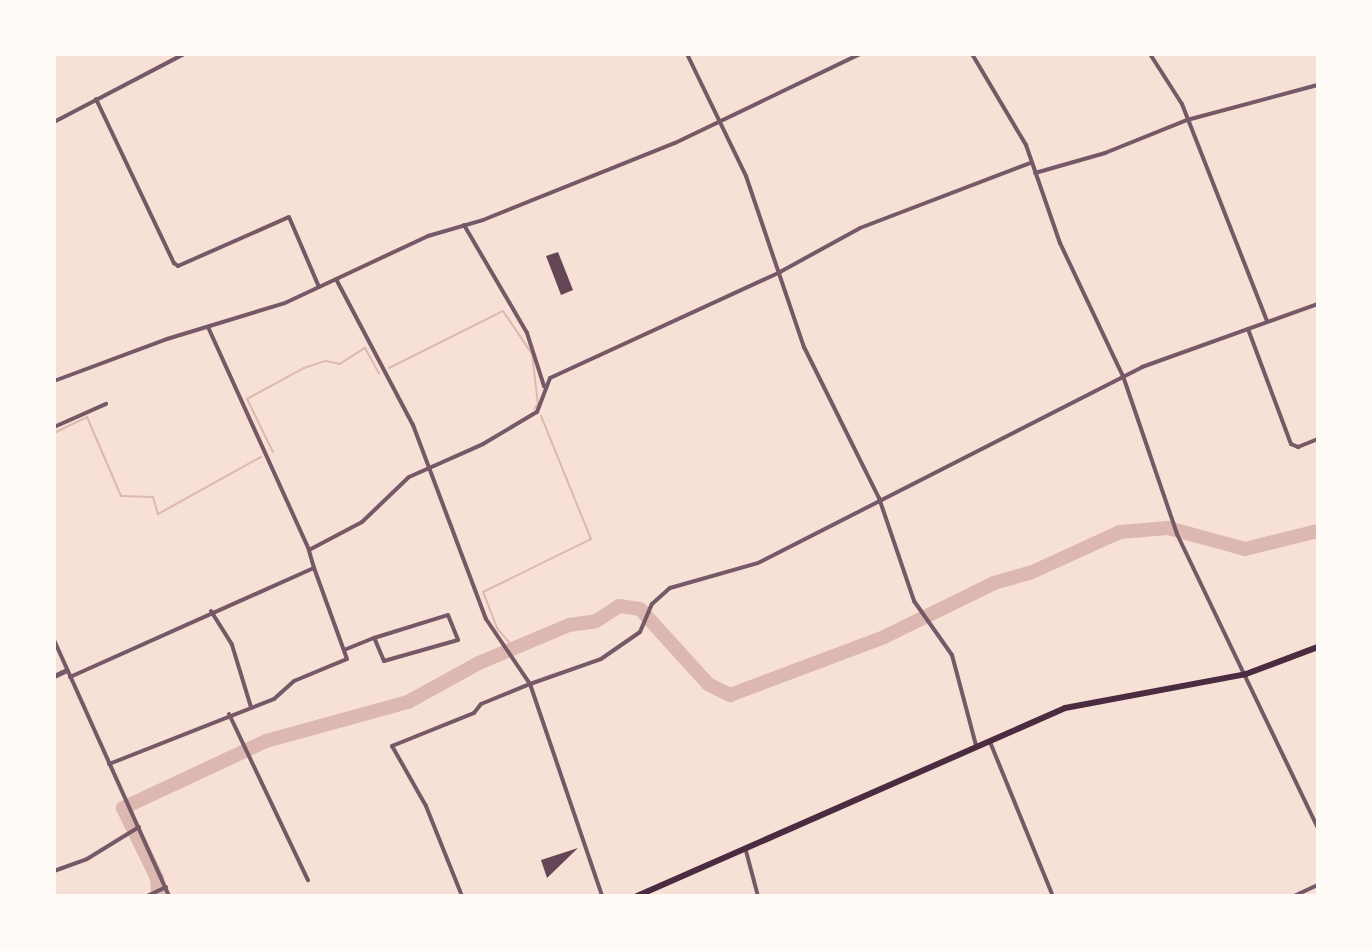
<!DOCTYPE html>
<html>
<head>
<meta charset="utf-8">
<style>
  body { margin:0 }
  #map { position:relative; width:1372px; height:950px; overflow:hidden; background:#f7e1d7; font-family:"Fira Sans Condensed",sans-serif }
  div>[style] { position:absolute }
  .stream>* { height:2px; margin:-1px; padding:0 1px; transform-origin:1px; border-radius:1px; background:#dcb8b0 }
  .river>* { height:14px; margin:-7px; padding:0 7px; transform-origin:7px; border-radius:7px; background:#dcb8b0 }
  .building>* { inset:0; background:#644757 }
  .minor>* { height:4px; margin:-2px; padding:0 2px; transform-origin:2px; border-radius:2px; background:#755966 }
  .tertiary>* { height:5px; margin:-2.5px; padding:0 2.5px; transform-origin:2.5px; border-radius:2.5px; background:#755966 }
  .primary>* { height:6px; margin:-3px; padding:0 3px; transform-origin:3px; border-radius:3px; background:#4a2c40 }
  span { translate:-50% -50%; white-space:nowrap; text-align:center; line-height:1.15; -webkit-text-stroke:8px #fffaf5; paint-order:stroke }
  .frame { position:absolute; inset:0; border:56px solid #fffaf5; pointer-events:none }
</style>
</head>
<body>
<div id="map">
  <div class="stream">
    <i style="left:389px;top:368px;width:127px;rotate:-26.6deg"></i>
    <i style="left:503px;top:311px;width:52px;rotate:56deg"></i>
    <i style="left:532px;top:354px;width:50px;rotate:83.2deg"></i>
    <i style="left:538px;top:404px;width:6px;rotate:129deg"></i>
    <i style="left:54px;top:433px;width:37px;rotate:-26deg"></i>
    <i style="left:87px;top:417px;width:86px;rotate:66.7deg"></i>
    <i style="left:121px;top:496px;width:32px;rotate:2deg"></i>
    <i style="left:153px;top:497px;width:18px;rotate:74deg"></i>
    <i style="left:158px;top:514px;width:118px;rotate:-29deg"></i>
    <i style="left:273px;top:452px;width:59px;rotate:-116.1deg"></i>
    <i style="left:247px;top:399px;width:65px;rotate:-28.5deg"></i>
    <i style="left:304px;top:368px;width:23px;rotate:-18deg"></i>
    <i style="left:326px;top:361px;width:14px;rotate:12deg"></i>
    <i style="left:340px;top:364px;width:30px;rotate:-33deg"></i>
    <i style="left:365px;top:348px;width:29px;rotate:61deg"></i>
    <i style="left:515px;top:649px;width:28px;rotate:-131deg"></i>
    <i style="left:497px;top:628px;width:39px;rotate:-111deg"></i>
    <i style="left:483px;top:592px;width:120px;rotate:-26.1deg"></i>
    <i style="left:591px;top:539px;width:133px;rotate:-112.1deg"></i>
  </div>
  <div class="river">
    <i style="left:158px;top:896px;width:18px;rotate:-93deg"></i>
    <i style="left:157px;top:878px;width:78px;rotate:-115.9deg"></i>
    <i style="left:123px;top:808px;width:158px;rotate:-25.1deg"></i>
    <i style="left:266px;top:741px;width:147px;rotate:-15.4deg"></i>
    <i style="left:408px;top:702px;width:81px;rotate:-28.8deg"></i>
    <i style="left:479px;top:663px;width:98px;rotate:-22.9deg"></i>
    <i style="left:569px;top:625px;width:27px;rotate:-8deg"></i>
    <i style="left:596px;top:621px;width:27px;rotate:-33deg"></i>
    <i style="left:619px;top:606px;width:21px;rotate:8deg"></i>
    <i style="left:640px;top:609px;width:101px;rotate:47.8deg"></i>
    <i style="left:708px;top:684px;width:25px;rotate:27deg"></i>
    <i style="left:730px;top:695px;width:165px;rotate:-20.6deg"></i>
    <i style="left:884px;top:637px;width:123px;rotate:-26.1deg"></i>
    <i style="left:994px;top:583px;width:37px;rotate:-16deg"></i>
    <i style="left:1030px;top:573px;width:99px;rotate:-24.5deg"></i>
    <i style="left:1120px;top:532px;width:48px;rotate:-4.8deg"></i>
    <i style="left:1168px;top:528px;width:80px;rotate:15.3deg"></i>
    <i style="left:1245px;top:549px;width:75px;rotate:-13.9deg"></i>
  </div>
  <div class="building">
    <i style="clip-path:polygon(558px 252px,573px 290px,561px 295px,546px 256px)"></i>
    <i style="clip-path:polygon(578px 848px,547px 878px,541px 860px)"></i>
  </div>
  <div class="minor">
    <i style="left:687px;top:54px;width:136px;rotate:64.2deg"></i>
    <i style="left:746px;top:176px;width:181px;rotate:71.3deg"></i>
    <i style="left:804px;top:347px;width:169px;rotate:63.6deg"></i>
    <i style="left:879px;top:498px;width:109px;rotate:71.2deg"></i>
    <i style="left:914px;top:601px;width:66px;rotate:54.9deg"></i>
    <i style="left:952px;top:655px;width:93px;rotate:75.1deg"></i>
    <i style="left:972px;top:54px;width:106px;rotate:59.3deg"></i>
    <i style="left:1026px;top:145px;width:104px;rotate:70.9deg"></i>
    <i style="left:1060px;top:243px;width:147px;rotate:64.7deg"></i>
    <i style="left:1123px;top:376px;width:167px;rotate:71.1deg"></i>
    <i style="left:1177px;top:534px;width:326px;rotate:64.4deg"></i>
    <i style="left:1150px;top:54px;width:59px;rotate:57.4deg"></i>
    <i style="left:1182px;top:104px;width:233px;rotate:68.6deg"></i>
    <i style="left:96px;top:99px;width:182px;rotate:64.6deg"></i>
    <i style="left:174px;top:263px;width:5px;rotate:37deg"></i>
    <i style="left:178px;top:266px;width:121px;rotate:-23.8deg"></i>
    <i style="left:289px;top:217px;width:76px;rotate:66.8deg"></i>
    <i style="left:54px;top:122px;width:147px;rotate:-27.6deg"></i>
    <i style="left:1035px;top:173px;width:73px;rotate:-15.9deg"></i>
    <i style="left:1105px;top:153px;width:88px;rotate:-21.9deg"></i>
    <i style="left:1187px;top:120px;width:136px;rotate:-15deg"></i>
    <i style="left:464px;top:225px;width:125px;rotate:59.7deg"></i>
    <i style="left:527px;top:333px;width:56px;rotate:72.2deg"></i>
    <i style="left:336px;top:279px;width:165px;rotate:62.2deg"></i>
    <i style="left:413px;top:425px;width:207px;rotate:69.4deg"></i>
    <i style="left:486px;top:619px;width:78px;rotate:55.9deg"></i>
    <i style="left:530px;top:684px;width:224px;rotate:71.2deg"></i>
    <i style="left:208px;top:327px;width:245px;rotate:65.6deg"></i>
    <i style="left:1248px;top:329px;width:123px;rotate:69.5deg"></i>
    <i style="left:1291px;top:444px;width:8px;rotate:23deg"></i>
    <i style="left:1298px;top:447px;width:22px;rotate:-22deg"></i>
    <i style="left:54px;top:381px;width:121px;rotate:-20.4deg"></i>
    <i style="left:167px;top:339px;width:123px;rotate:-17deg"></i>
    <i style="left:285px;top:303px;width:158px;rotate:-25.1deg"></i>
    <i style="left:428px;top:236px;width:57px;rotate:-16.2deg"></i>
    <i style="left:483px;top:220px;width:207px;rotate:-21.9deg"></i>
    <i style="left:675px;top:143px;width:205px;rotate:-25.7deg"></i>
    <i style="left:54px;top:427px;width:57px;rotate:-23.9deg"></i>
    <i style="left:211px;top:611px;width:40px;rotate:58deg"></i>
    <i style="left:232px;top:645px;width:65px;rotate:73deg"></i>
    <i style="left:54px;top:640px;width:281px;rotate:65.8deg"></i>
    <i style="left:344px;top:650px;width:32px;rotate:-22deg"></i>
    <i style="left:374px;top:638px;width:77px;rotate:-17.3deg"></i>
    <i style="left:448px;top:615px;width:27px;rotate:68deg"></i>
    <i style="left:458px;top:640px;width:77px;rotate:164.2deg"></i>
    <i style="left:384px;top:661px;width:25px;rotate:-113deg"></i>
    <i style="left:70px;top:677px;width:267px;rotate:-24.1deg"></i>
    <i style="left:314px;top:568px;width:19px;rotate:-106deg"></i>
    <i style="left:309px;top:550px;width:60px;rotate:-27.8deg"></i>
    <i style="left:362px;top:522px;width:65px;rotate:-43.8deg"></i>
    <i style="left:409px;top:477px;width:81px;rotate:-24deg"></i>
    <i style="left:483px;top:444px;width:63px;rotate:-30.7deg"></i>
    <i style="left:537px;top:412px;width:36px;rotate:-69deg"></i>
    <i style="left:550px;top:378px;width:253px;rotate:-24.7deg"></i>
    <i style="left:780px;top:272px;width:91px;rotate:-28.8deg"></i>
    <i style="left:860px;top:228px;width:182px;rotate:-20.9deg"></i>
    <i style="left:229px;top:714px;width:184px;rotate:64.6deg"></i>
    <i style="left:990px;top:742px;width:166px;rotate:67.8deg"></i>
    <i style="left:109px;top:764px;width:177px;rotate:-21.5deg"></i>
    <i style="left:274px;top:699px;width:27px;rotate:-42deg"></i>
    <i style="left:294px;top:681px;width:57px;rotate:-22.5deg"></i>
    <i style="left:347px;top:659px;width:97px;rotate:-109.9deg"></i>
    <i style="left:746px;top:851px;width:47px;rotate:75.1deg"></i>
    <i style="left:54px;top:871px;width:35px;rotate:-20deg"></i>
    <i style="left:87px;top:859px;width:61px;rotate:-31.6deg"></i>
    <i style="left:147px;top:896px;width:21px;rotate:-25deg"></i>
    <i style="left:462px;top:896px;width:97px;rotate:-111.8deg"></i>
    <i style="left:426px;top:806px;width:69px;rotate:-119.5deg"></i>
    <i style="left:392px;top:746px;width:88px;rotate:-21.9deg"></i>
    <i style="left:474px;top:713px;width:11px;rotate:-52deg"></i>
    <i style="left:481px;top:704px;width:53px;rotate:-22.2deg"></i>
    <i style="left:530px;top:684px;width:75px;rotate:-19.4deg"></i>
    <i style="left:601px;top:659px;width:47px;rotate:-34.7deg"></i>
    <i style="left:640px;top:632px;width:30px;rotate:-67deg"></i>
    <i style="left:652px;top:604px;width:24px;rotate:-42deg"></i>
    <i style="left:670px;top:588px;width:91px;rotate:-15.9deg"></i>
    <i style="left:758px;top:563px;width:431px;rotate:-27deg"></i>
    <i style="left:1142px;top:367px;width:187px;rotate:-19.7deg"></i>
    <i style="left:1294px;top:896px;width:26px;rotate:-25deg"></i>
  </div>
  <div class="tertiary">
    <i style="left:54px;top:676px;width:14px;rotate:-25deg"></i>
  </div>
  <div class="primary">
    <i style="left:637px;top:896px;width:467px;rotate:-23.7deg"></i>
    <i style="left:1065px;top:708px;width:184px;rotate:-10.6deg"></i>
    <i style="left:1246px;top:674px;width:77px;rotate:-20.6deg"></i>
  </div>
  <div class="frame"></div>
</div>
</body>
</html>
